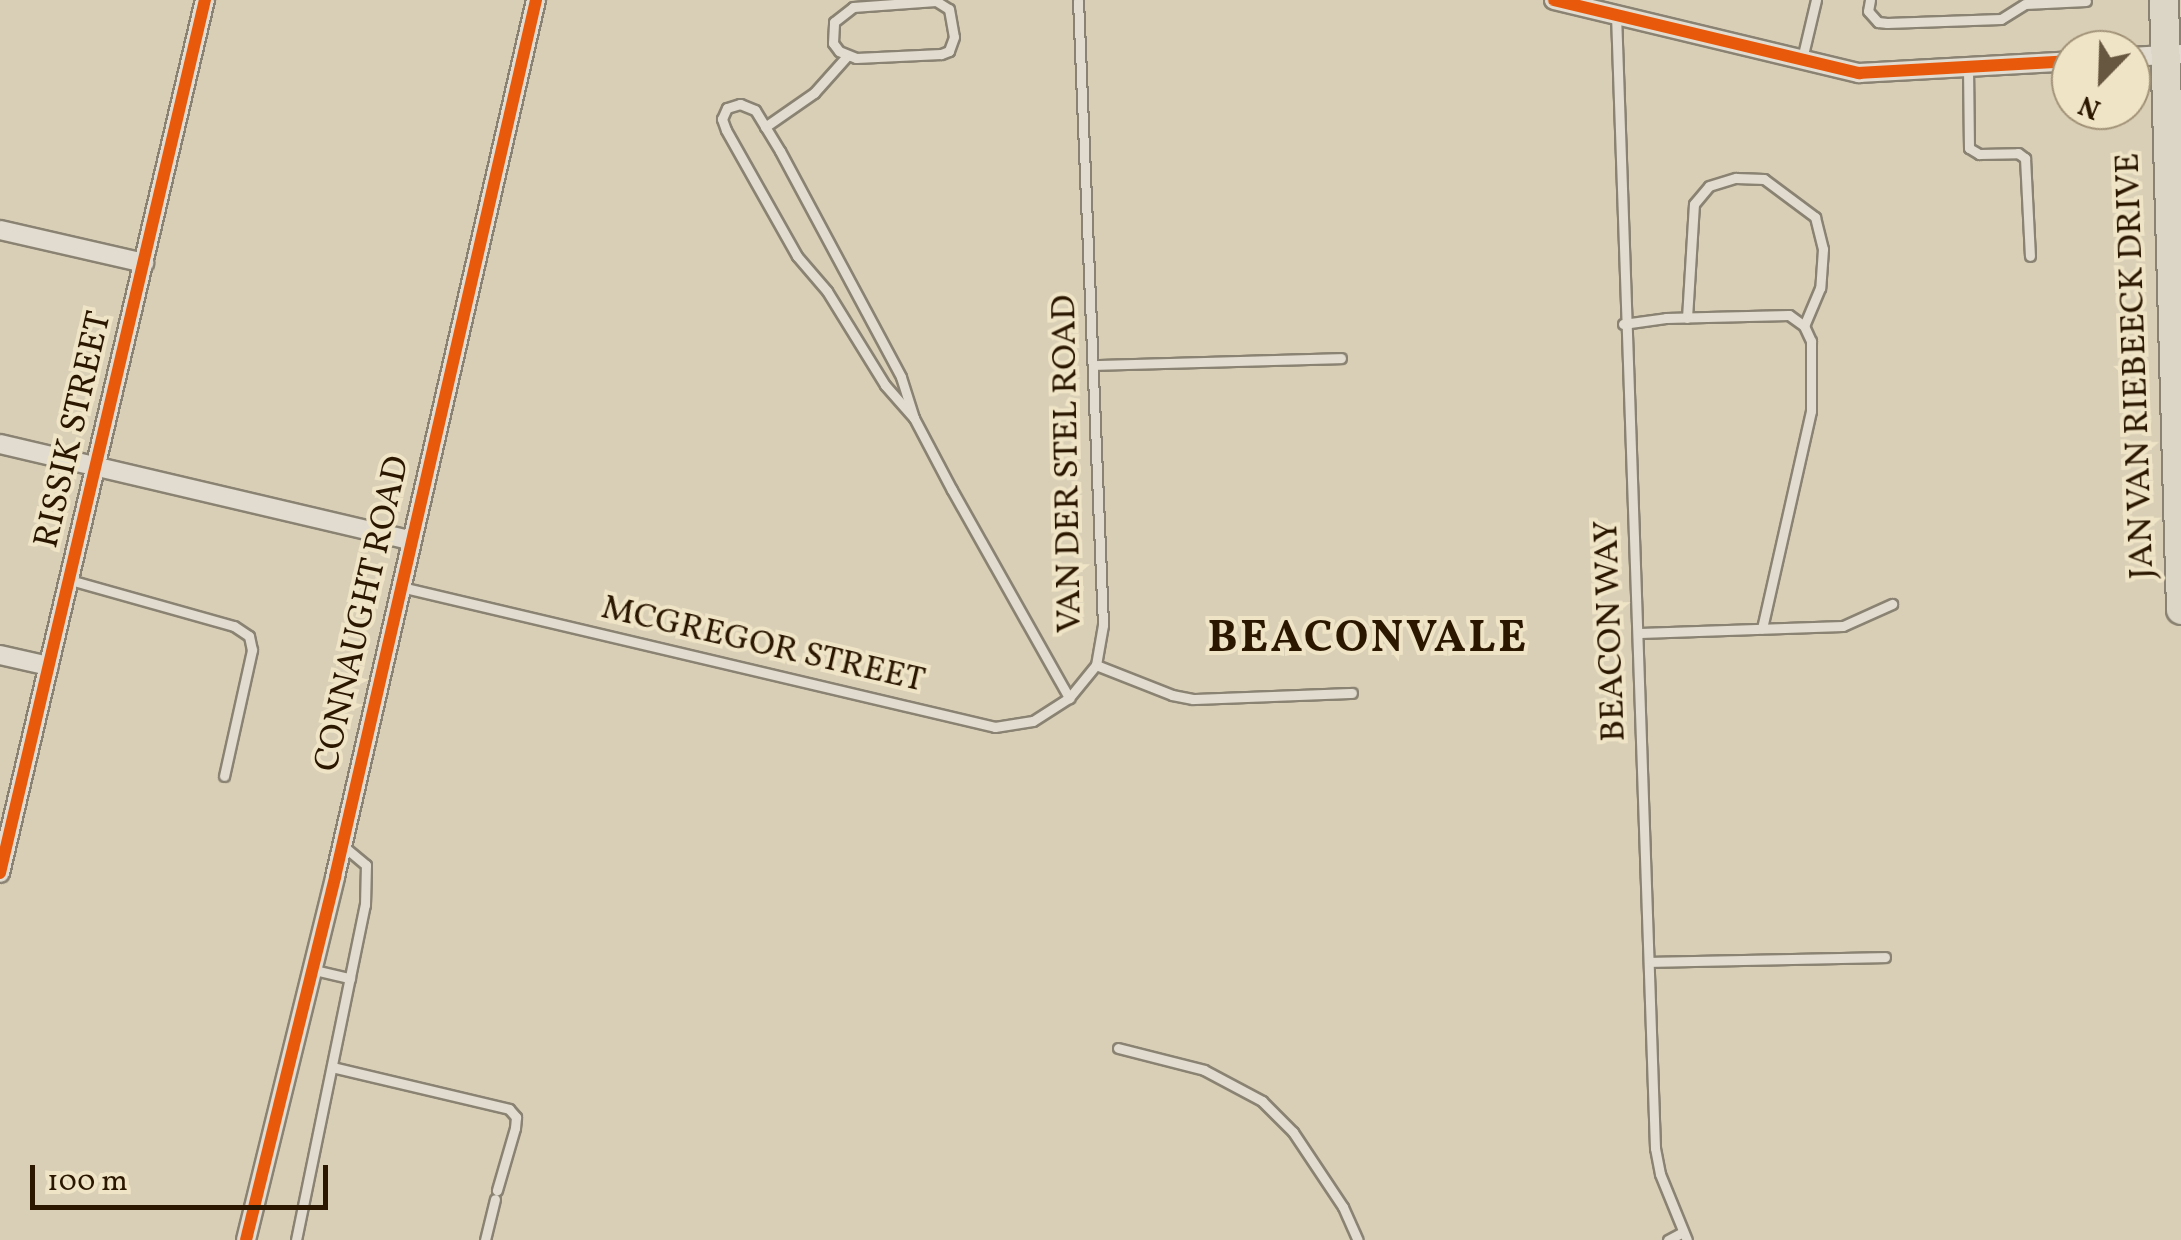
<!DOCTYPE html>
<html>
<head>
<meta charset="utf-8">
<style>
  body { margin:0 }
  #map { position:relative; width:2181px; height:1240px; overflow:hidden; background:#d9cfb6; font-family:Vollkorn,serif }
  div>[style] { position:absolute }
  .roads { filter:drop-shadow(2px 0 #8a8272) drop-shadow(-2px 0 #8a8272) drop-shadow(0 2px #8a8272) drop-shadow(0 -2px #8a8272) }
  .lane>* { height:9px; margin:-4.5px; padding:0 4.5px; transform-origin:4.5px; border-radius:4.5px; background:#e1dccf }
  .street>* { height:18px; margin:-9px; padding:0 9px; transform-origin:9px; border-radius:9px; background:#e1dccf }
  .primary>* { height:28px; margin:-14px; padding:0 14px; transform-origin:14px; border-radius:14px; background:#dcd6c7 }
  .cycleway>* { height:12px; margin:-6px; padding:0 6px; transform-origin:6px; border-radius:6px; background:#e8590c }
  span { translate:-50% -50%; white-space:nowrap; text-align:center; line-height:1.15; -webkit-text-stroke:8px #efe4c6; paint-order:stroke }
  .street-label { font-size:35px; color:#2b1700 }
  .district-label { font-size:45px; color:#2b1700; font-weight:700; letter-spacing:2.5px }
  .north { position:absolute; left:2051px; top:30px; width:100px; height:100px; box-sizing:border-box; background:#efe4c6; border:2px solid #a19277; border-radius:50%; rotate:203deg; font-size:28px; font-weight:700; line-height:40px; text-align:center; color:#2b1700 }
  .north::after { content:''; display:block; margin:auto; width:35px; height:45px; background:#685740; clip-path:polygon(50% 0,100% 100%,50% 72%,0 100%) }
  .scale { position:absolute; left:30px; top:1165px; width:298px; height:45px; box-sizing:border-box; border:5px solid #2b1700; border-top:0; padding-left:12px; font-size:30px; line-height:35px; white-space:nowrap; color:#2b1700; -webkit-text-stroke:8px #efe4c6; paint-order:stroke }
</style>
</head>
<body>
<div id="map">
  <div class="roads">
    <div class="lane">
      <i style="left:1870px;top:0;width:11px;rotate:100deg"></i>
      <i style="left:1868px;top:11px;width:15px;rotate:48deg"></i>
      <i style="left:1878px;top:22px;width:9px;rotate:6deg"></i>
      <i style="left:1887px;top:23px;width:114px;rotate:-2deg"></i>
      <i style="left:2001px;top:19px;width:28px;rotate:-32deg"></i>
      <i style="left:2025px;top:4px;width:61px;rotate:-2.8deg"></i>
      <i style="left:936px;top:1px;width:15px;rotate:32deg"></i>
      <i style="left:949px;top:9px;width:28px;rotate:80deg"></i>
      <i style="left:954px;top:37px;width:15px;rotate:110deg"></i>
      <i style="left:949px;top:51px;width:9px;rotate:159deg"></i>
      <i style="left:941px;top:54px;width:85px;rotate:177.3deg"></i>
      <i style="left:856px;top:58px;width:18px;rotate:-158deg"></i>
      <i style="left:839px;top:51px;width:10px;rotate:-127deg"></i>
      <i style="left:833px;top:43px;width:21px;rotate:-87deg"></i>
      <i style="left:834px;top:22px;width:24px;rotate:-38deg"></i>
      <i style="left:853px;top:7px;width:83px;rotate:-4.1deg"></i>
      <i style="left:1616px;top:14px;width:1135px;rotate:88.03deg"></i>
      <i style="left:1655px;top:1148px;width:26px;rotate:79deg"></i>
      <i style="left:1660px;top:1174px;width:71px;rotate:67.8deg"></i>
      <i style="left:1802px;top:59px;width:61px;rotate:-76.7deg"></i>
      <i style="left:1968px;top:67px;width:81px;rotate:89.3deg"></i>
      <i style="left:1969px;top:148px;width:12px;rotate:31deg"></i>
      <i style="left:1979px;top:154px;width:39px;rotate:-1deg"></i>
      <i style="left:2018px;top:153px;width:9px;rotate:36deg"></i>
      <i style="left:2025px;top:158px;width:98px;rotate:87.1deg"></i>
      <i style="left:765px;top:127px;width:60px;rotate:-34.8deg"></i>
      <i style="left:814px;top:93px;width:50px;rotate:-48.3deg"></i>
      <i style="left:1687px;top:318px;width:114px;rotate:-86.5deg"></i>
      <i style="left:1694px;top:204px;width:23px;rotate:-50deg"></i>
      <i style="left:1709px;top:186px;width:28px;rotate:-17deg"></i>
      <i style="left:1736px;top:178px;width:28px;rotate:2deg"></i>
      <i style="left:1764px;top:179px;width:64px;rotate:36.7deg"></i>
      <i style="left:1815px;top:217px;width:33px;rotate:76deg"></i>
      <i style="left:1823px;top:249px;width:39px;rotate:94deg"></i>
      <i style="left:1820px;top:288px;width:41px;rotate:112.8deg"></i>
      <i style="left:1623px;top:324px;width:43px;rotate:-7.9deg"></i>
      <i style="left:1666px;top:318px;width:123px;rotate:-1.4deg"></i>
      <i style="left:1789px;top:315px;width:19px;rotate:36deg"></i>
      <i style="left:1804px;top:326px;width:17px;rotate:65deg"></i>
      <i style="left:1811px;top:341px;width:70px;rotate:90deg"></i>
      <i style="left:1811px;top:411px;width:223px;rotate:102.7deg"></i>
      <i style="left:1095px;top:365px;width:246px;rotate:-1.6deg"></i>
      <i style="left:914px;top:418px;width:44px;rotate:-131.3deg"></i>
      <i style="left:885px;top:385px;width:110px;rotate:-121.7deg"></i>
      <i style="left:827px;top:291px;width:46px;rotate:-130.6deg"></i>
      <i style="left:797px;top:256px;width:145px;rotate:-119.4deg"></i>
      <i style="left:726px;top:130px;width:12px;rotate:-110deg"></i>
      <i style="left:722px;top:119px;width:12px;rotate:-66deg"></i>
      <i style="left:727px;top:108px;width:14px;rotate:-17deg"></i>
      <i style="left:740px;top:104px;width:16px;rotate:22deg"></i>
      <i style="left:755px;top:110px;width:48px;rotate:58.6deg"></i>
      <i style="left:780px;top:151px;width:256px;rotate:61.8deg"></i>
      <i style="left:901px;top:377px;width:43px;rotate:72.4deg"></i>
      <i style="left:914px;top:418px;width:81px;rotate:62.2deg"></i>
      <i style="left:952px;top:490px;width:239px;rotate:60.6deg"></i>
      <i style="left:70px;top:580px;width:170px;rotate:15.7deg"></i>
      <i style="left:234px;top:626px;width:18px;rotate:34deg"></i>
      <i style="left:249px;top:636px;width:14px;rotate:78deg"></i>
      <i style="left:252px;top:650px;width:129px;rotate:102.5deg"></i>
      <i style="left:401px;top:587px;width:610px;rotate:13.26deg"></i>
      <i style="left:995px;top:727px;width:38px;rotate:-9deg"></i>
      <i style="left:1033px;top:721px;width:43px;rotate:-32.6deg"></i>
      <i style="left:1069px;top:698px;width:43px;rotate:-50.7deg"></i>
      <i style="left:1096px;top:665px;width:41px;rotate:-80.1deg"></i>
      <i style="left:1103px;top:625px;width:625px;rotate:-92.29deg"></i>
      <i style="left:1640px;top:633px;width:203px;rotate:-2deg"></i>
      <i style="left:1843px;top:626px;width:54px;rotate:-24.2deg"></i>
      <i style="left:1096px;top:665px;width:82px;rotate:21.5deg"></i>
      <i style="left:1172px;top:695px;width:21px;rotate:11deg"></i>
      <i style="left:1193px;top:699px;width:159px;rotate:-2.2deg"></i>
      <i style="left:1650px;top:962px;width:235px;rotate:-1.2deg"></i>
      <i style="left:314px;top:970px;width:37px;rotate:13deg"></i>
      <i style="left:1118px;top:1048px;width:89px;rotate:14.3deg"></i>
      <i style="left:1204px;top:1070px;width:66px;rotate:28.1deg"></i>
      <i style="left:1262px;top:1101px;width:44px;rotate:45deg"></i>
      <i style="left:1293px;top:1132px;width:90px;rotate:56.3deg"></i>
      <i style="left:1343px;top:1207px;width:36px;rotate:66deg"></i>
      <i style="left:332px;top:1067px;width:182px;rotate:13.3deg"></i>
      <i style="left:509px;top:1109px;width:11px;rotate:49deg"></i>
      <i style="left:516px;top:1117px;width:11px;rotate:95deg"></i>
      <i style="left:515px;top:1128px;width:65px;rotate:106.2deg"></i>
      <i style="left:296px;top:1240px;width:342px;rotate:-78.4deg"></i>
      <i style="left:365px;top:905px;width:40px;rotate:-88.6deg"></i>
      <i style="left:366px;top:865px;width:31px;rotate:-140deg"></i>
      <i style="left:485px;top:1240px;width:42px;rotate:-76.3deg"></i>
      <i style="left:1668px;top:1240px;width:17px;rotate:-28deg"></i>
    </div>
    <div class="street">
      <i style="left:1554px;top:0;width:314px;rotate:13.5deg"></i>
      <i style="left:1859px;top:73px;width:212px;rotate:-3.2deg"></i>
      <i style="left:2131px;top:57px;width:50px;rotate:-3.4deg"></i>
      <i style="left:0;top:230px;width:148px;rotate:12.9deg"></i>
      <i style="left:0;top:444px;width:420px;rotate:13.2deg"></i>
      <i style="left:0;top:655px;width:50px;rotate:12.7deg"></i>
      <i style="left:0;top:873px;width:897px;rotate:-76.79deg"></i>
      <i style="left:246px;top:1240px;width:374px;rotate:-76.2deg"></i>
      <i style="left:335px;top:877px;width:900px;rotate:-77.09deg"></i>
    </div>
    <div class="primary">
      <i style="left:2164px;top:0;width:610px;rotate:88.4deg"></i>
    </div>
  </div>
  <div class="cycleway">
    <i style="left:1554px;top:0;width:314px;rotate:13.5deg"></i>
    <i style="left:1859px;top:73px;width:212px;rotate:-3.2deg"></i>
    <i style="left:0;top:873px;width:897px;rotate:-76.79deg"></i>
    <i style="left:246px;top:1240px;width:374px;rotate:-76.2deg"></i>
    <i style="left:335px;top:877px;width:900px;rotate:-77.09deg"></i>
  </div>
  <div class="street-label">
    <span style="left:2136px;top:366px;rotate:-92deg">JAN VAN RIEBEECK DRIVE</span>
    <span style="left:74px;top:430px;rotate:-77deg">RISSIK STREET</span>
    <span style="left:1068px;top:464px;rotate:-91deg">VAN DER STEL ROAD</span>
    <span style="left:363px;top:614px;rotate:-77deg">CONNAUGHT ROAD</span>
    <span style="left:1611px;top:631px;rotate:-92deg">BEACON WAY</span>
    <span style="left:763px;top:645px;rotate:13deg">MCGREGOR STREET</span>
  </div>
  <div class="district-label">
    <span style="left:1368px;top:640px">BEACONVALE</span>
  </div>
  <div class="north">N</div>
  <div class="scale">100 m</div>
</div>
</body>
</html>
